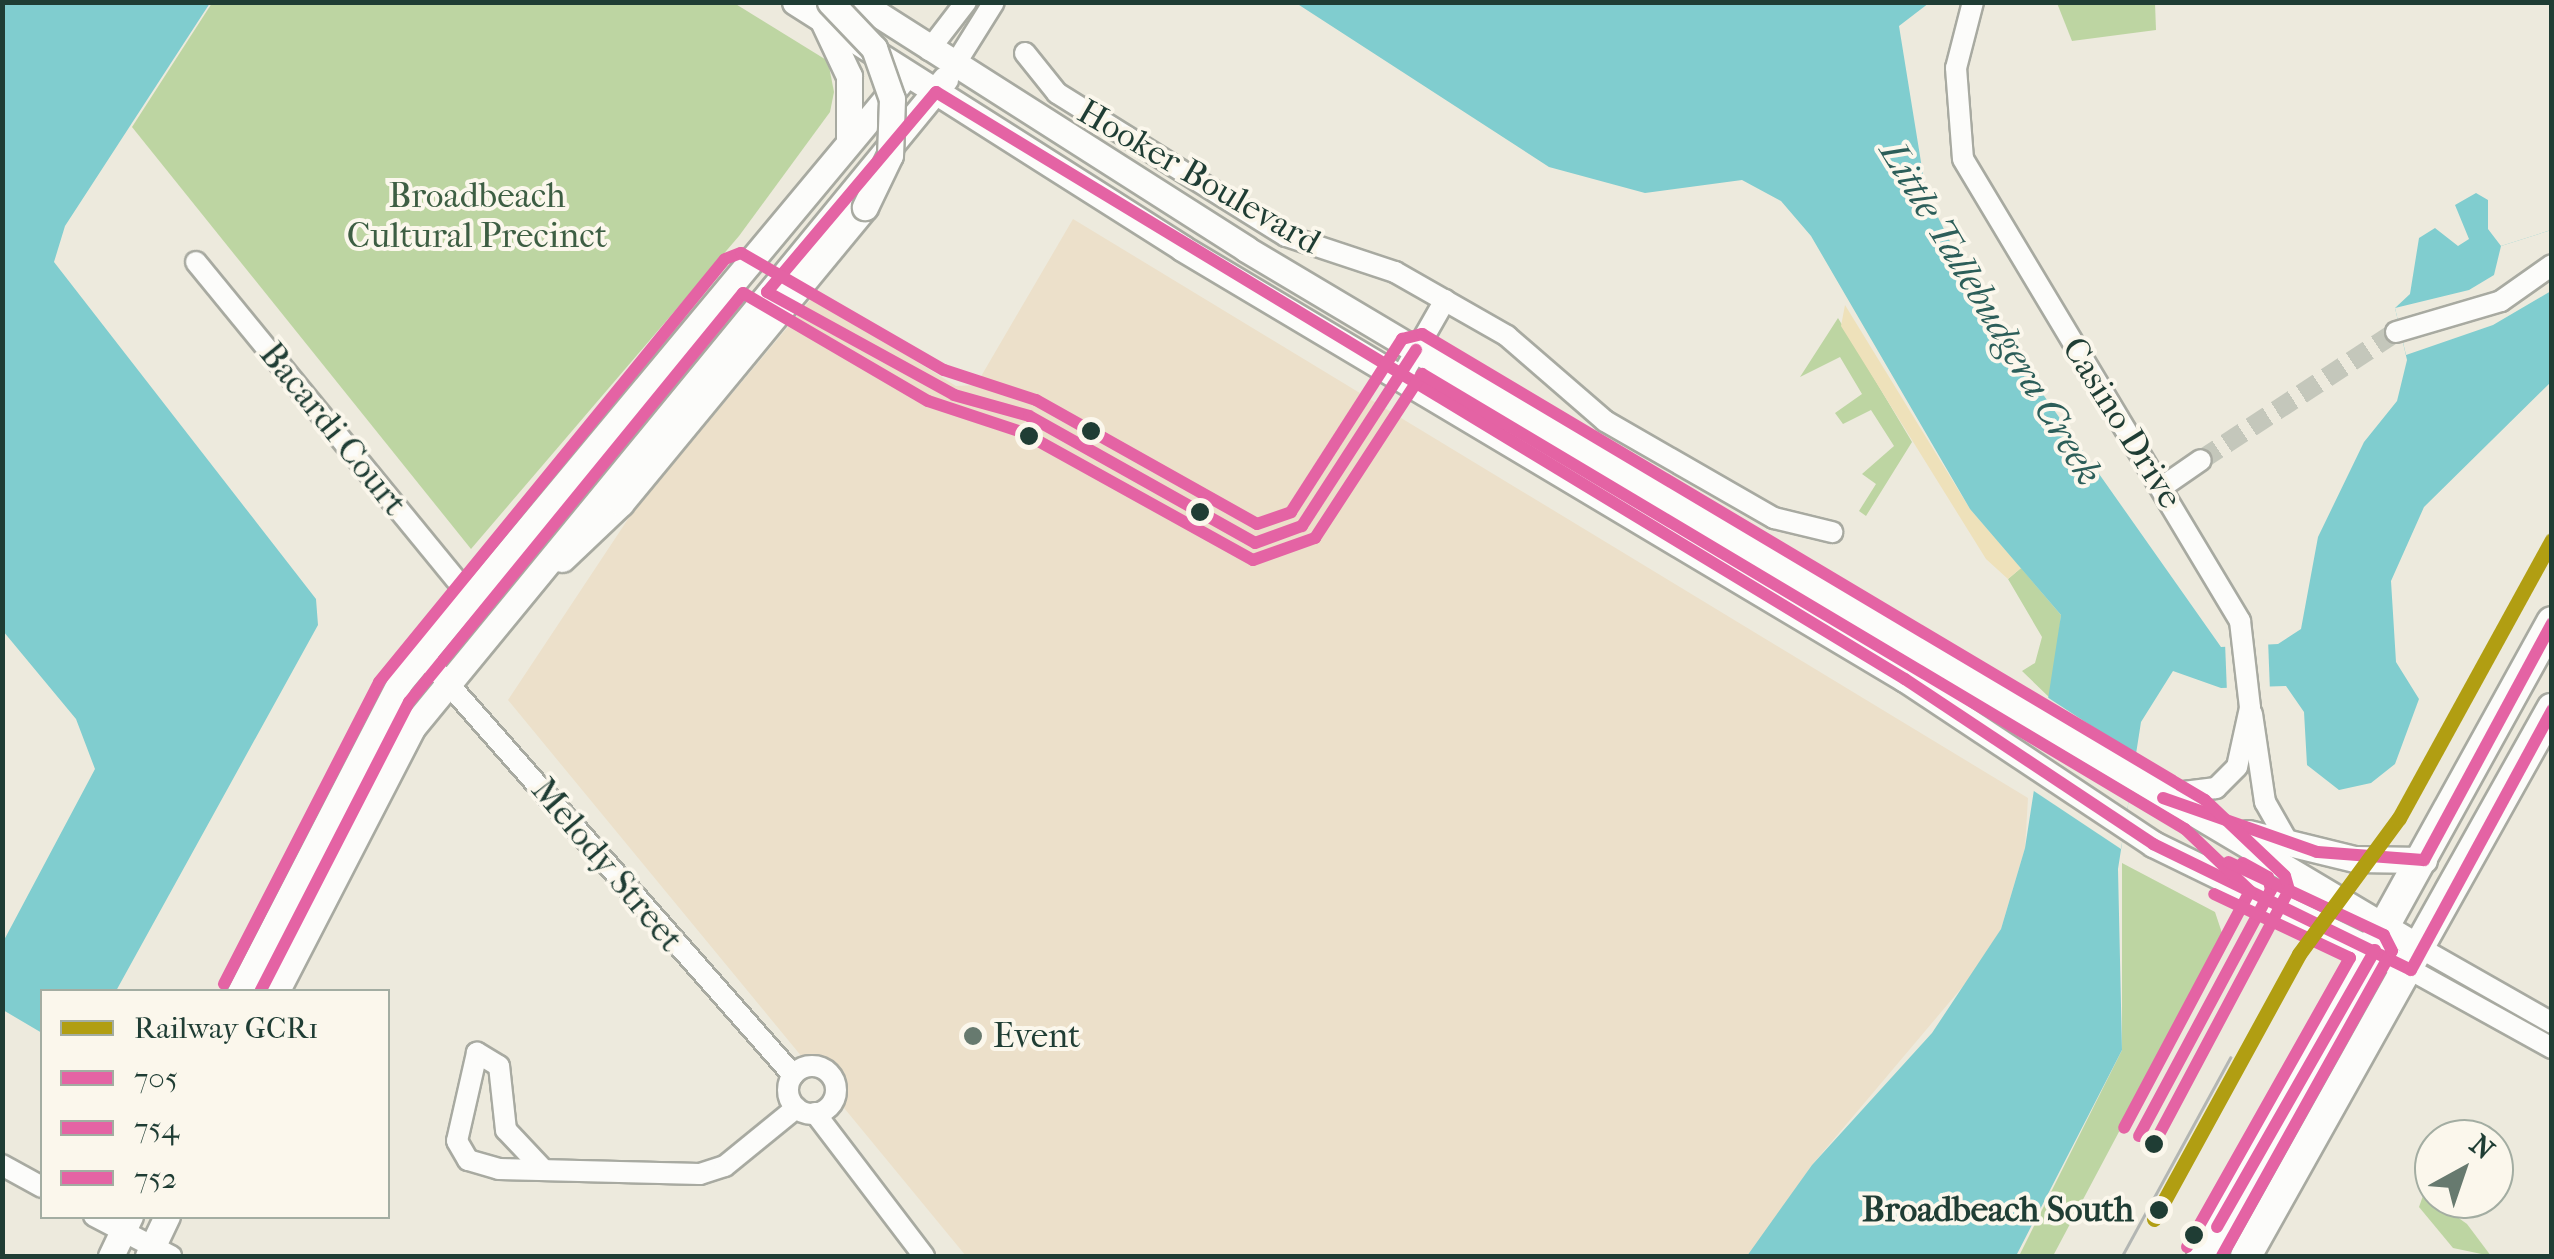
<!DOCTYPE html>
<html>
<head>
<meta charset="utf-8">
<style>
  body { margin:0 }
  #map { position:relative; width:2554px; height:1259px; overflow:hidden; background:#edeadd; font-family:"IM FELL French Canon",serif }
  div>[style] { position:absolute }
  .built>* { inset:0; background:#ece0ca }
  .green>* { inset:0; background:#bdd5a2 }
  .sand>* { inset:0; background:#eee1ba }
  .water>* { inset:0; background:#80cdcf }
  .pier>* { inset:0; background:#edeadd }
  .minor-tunnel>* { height:20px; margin-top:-10px; transform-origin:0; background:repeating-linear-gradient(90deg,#c4c7bb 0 20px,transparent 0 30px) }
  .roads { filter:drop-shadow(2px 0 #a8aaa1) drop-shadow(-2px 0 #a8aaa1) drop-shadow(0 2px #a8aaa1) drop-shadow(0 -2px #a8aaa1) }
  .minor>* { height:20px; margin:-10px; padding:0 10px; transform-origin:10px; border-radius:10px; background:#fcfcfa }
  .minor>.ring { margin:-10px; padding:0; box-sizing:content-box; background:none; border:20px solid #fcfcfa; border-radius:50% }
  .major>* { height:25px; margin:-12.5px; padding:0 12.5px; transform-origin:12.5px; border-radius:12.5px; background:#fcfcfa }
  .highway>* { height:30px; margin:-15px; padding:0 15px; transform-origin:15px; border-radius:15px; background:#fcfcfa }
  .tram>* { height:2.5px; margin:-1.25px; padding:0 1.25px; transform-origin:1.25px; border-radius:1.25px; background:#b3b6b3 }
  .bridges { filter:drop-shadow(2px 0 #a8aaa1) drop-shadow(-2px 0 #a8aaa1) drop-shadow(0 2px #a8aaa1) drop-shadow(0 -2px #a8aaa1) }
  .major-bridge>* { height:25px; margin:-12.5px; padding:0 12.5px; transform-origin:12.5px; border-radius:12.5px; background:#fcfcfa }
  .bus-1>* { height:12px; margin:-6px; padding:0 6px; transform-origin:6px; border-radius:6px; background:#e463a4 }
  .bus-2>* { height:12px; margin:-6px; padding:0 6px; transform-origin:6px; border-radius:6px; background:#e463a4 }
  .bus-3>* { height:12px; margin:-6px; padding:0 6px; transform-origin:6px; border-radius:6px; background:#e463a4 }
  .rail-1>* { height:15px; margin:-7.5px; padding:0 7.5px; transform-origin:7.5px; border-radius:7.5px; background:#b19e12 }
  .dots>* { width:28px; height:28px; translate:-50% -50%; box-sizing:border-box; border:5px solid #fbf7ec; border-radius:50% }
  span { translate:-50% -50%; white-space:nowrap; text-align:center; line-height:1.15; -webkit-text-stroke:8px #fbf7ec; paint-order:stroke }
  .street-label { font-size:35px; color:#1f3d34 }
  .park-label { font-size:35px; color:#3d5e43 }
  .poi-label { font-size:35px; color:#1f3d34 }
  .left { translate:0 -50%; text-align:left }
  .stop-label { font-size:35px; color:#1f3d34; font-weight:700 }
  .right { translate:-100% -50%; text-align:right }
  .water-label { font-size:38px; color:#2c5e59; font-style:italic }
  .frame { position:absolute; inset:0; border:5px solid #1f3d34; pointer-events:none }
  .legend { position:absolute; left:40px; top:989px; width:350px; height:230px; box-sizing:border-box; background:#fbf7ec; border:2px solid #a3ada2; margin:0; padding:12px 18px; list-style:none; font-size:30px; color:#1f3d34 }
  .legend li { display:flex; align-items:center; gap:20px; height:50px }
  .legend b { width:50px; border:2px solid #a3ada2 }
  .north { position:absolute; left:2414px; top:1119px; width:100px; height:100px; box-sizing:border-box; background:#fbf7ec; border:2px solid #a3ada2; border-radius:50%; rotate:40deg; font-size:28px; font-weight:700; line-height:40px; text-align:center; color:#1f3d34 }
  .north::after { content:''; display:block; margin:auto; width:35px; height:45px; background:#677a6f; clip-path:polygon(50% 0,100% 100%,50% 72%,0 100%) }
</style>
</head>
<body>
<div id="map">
  <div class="built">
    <i style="clip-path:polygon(1073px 219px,2028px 798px,2025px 848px,2001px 929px,1975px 972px,1812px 1165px,1749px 1256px,966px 1256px,508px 700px,632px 513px,813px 297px,956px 386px,976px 385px)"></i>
  </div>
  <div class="green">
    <i style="clip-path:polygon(212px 3px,734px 3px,828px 61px,834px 92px,830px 112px,739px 236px,471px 549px,132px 127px)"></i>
    <i style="clip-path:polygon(2057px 3px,2155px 3px,2156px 30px,2072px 41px)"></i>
    <i style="clip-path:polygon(1838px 318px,1912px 442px,1866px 516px,1859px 511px,1876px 484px,1862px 474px,1894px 446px,1871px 410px,1843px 424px,1835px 413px,1862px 394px,1840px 357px,1800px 377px)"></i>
    <i style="clip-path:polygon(2021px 568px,2061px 615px,2052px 700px,2022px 671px,2035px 663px,2042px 637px,2008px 579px)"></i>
    <i style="clip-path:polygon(2122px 863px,2215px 912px,2223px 936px,2053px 1256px,2019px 1256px,2122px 1050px)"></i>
    <i style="clip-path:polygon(2424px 1193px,2467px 1224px,2491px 1256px,2453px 1248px,2419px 1207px)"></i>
  </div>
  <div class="sand">
    <i style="clip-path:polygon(1845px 305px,1970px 509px,2021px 568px,2008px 579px,1986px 559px,1841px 326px)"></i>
  </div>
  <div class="water">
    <i style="clip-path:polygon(3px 2px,210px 3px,65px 226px,54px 262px,316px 599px,318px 625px,116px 991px,42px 992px,42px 1033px,3px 1010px,3px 942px,95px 769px,76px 719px,3px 631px)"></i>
    <i style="clip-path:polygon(1296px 3px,1929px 3px,1899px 26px,1926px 193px,1985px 312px,2221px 647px,2278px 644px,2301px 629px,2318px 537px,2364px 442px,2397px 401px,2407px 360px,2395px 308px,2410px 294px,2419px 238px,2435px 228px,2458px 246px,2469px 239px,2455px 205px,2476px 193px,2488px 200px,2488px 229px,2501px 246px,2551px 230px,2551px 382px,2424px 507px,2391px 581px,2396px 662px,2419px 699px,2395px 764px,2371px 783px,2339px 790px,2307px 765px,2304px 712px,2286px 686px,2221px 688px,2173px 671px,2141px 722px,2118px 869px,2122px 1050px,2016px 1256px,1747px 1256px,1812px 1165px,1932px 1033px,2001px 929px,2025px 848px,2061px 615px,1970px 509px,1811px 236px,1781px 201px,1742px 180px,1645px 193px,1549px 167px)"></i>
  </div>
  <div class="pier">
    <i style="clip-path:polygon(2551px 230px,2551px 291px,2493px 325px,2406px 355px,2395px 308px,2469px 290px,2494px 275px,2501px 246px)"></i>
    <i style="clip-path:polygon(2268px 639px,2270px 692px,2227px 693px,2225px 642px)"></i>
    <i style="clip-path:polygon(2047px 697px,2136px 755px,2121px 849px,2028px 787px)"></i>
  </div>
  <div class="minor-tunnel">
    <i style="left:2201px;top:460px;width:233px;rotate:-33.3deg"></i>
  </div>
  <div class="roads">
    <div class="minor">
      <i style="left:1973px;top:2px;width:68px;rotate:104.4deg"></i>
      <i style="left:1956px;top:68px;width:91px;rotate:85.6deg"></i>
      <i style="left:1963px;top:159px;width:539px;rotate:59.05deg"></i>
      <i style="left:2240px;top:621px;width:88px;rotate:83.4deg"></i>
      <i style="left:2250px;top:708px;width:60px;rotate:102.4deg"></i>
      <i style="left:2237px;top:767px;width:30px;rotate:135deg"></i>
      <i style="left:2216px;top:788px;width:57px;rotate:173deg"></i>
      <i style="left:929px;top:50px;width:61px;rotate:-52.4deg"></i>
      <i style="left:1025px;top:53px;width:51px;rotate:51.3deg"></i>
      <i style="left:1057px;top:93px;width:270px;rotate:32deg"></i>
      <i style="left:1286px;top:236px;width:115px;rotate:18.3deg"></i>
      <i style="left:1395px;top:272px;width:129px;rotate:29.7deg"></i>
      <i style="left:1507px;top:336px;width:130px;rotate:40.9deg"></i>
      <i style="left:1605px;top:421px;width:195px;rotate:29.9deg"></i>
      <i style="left:1774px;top:518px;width:60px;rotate:13.6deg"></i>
      <i style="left:954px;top:66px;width:75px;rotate:-58deg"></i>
      <i style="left:196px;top:262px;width:431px;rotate:50.7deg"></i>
      <i style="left:2396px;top:332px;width:109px;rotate:-16.4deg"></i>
      <i style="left:2501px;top:301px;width:62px;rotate:-35.2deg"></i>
      <i style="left:1400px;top:379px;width:91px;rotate:-60.3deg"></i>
      <i style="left:2162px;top:487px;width:47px;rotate:-34.7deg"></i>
      <i style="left:422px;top:654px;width:561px;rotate:48.61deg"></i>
      <i style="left:2252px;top:714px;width:89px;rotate:81.6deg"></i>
      <i style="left:2265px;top:802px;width:48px;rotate:60.3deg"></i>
      <i style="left:2422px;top:949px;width:150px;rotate:29.6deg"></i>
      <i style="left:2411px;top:970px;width:161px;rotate:29deg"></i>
      <i class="ring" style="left:788px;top:1066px;width:28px;height:28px"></i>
      <i style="left:815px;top:1113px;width:180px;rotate:52.7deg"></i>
      <i style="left:2px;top:1165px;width:46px;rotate:28.8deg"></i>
      <i style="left:541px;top:1167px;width:51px;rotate:-133.4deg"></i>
      <i style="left:506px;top:1130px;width:64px;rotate:-96.2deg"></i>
      <i style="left:499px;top:1066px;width:26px;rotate:-149deg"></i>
      <i style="left:477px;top:1053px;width:90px;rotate:102.8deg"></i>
      <i style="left:457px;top:1141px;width:22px;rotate:60deg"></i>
      <i style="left:468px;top:1160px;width:32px;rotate:16deg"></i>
      <i style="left:499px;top:1169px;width:201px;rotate:1.4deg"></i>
      <i style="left:700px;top:1174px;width:26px;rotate:-18deg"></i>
      <i style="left:725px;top:1166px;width:92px;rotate:-39.2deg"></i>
      <i style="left:94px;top:1216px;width:87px;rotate:27.5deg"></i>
    </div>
    <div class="major">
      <i style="left:795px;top:2px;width:459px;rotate:32.4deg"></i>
      <i style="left:1182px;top:248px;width:842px;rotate:30.8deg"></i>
      <i style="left:1905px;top:679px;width:298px;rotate:33.6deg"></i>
      <i style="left:2153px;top:844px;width:287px;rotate:26deg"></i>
      <i style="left:859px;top:2px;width:459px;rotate:32.5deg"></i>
      <i style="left:1246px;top:249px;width:1369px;rotate:30.76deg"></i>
      <i style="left:823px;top:21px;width:61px;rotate:64.7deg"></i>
      <i style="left:849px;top:76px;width:63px;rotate:90deg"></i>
      <i style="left:562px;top:559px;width:81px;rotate:-43.5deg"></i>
      <i style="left:621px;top:503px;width:384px;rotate:-50.5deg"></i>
      <i style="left:2248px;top:833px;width:110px;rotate:13.7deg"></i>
      <i style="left:2355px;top:859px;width:69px;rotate:0.8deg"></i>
      <i style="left:240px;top:992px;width:349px;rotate:-62.7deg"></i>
      <i style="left:400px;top:682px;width:781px;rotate:-50.19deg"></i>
      <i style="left:276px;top:992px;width:297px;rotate:-62.7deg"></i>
      <i style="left:412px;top:728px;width:840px;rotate:-50.6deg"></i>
      <i style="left:111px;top:1256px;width:44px;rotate:-64.6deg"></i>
      <i style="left:148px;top:1256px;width:44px;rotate:-64.6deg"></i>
    </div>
    <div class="highway">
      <i style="left:2202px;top:1256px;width:724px;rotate:-61.1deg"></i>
      <i style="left:2246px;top:1256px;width:627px;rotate:-60.78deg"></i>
    </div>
  </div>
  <div class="tram">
    <i style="left:2122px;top:1256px;width:226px;rotate:-61.4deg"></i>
  </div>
  <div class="bridges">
    <div class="major-bridge">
      <i style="left:830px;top:2px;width:64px;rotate:46.3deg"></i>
      <i style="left:874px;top:48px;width:54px;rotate:70.6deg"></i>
      <i style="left:892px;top:99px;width:56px;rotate:92deg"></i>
      <i style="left:890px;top:155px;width:58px;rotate:115.7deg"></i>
    </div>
  </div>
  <div class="bus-1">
    <i style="left:936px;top:92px;width:1133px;rotate:31.21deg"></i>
    <i style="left:1905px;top:679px;width:298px;rotate:33.6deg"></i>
    <i style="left:2153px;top:844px;width:287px;rotate:26deg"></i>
    <i style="left:2411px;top:970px;width:296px;rotate:-61.5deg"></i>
    <i style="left:767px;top:292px;width:213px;rotate:28.8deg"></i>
    <i style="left:954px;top:395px;width:78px;rotate:15.6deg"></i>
    <i style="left:1029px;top:416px;width:259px;rotate:29.3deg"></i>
    <i style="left:1255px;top:543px;width:50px;rotate:-19.9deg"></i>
    <i style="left:1302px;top:526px;width:210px;rotate:-57.1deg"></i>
    <i style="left:767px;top:292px;width:262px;rotate:-49.8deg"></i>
    <i style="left:2163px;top:798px;width:163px;rotate:19.3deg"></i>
    <i style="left:2317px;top:852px;width:107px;rotate:4.3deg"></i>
    <i style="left:2424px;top:860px;width:269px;rotate:-61.6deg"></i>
    <i style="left:2139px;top:1136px;width:279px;rotate:-61.8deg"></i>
    <i style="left:2271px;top:890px;width:13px;rotate:-103deg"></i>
    <i style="left:2268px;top:877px;width:29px;rotate:-151deg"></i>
    <i style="left:2217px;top:1227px;width:319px;rotate:-60.3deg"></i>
  </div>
  <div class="bus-2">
    <i style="left:260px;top:992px;width:326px;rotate:-62.8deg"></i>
    <i style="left:409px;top:702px;width:528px;rotate:-50.76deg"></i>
    <i style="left:743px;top:293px;width:214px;rotate:30.3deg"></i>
    <i style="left:928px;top:401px;width:99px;rotate:18.3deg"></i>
    <i style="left:1022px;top:432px;width:264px;rotate:29deg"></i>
    <i style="left:1253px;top:560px;width:66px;rotate:-19.5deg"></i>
    <i style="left:1315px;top:538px;width:196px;rotate:-56.9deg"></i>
    <i style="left:1422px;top:374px;width:888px;rotate:30.81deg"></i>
    <i style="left:2185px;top:829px;width:90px;rotate:43.6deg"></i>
    <i style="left:2250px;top:891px;width:268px;rotate:118deg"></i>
    <i style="left:2222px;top:1256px;width:349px;rotate:-60.9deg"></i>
    <i style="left:2392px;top:951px;width:18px;rotate:-117deg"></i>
    <i style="left:2384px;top:935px;width:172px;rotate:-154.9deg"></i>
  </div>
  <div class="bus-3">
    <i style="left:224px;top:984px;width:339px;rotate:-62.8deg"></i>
    <i style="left:379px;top:682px;width:546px;rotate:-50.72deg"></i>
    <i style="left:725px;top:259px;width:17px;rotate:-21deg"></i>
    <i style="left:741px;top:253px;width:234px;rotate:30deg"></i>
    <i style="left:944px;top:370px;width:97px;rotate:18.1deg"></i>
    <i style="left:1036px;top:400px;width:253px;rotate:29.3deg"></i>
    <i style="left:1257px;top:524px;width:36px;rotate:-19deg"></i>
    <i style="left:1291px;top:512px;width:206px;rotate:-57.3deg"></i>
    <i style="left:1402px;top:339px;width:21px;rotate:-14deg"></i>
    <i style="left:1422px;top:334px;width:911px;rotate:30.76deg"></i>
    <i style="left:2205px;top:800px;width:110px;rotate:43.5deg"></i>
    <i style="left:2285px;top:876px;width:15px;rotate:74deg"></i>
    <i style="left:2289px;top:890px;width:288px;rotate:118deg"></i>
    <i style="left:2187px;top:1247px;width:332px;rotate:-60.6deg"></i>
    <i style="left:2350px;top:958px;width:150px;rotate:-154.8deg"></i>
  </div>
  <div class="rail-1">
    <i style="left:2154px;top:1219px;width:302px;rotate:-61.3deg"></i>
    <i style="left:2299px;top:954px;width:169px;rotate:-53.7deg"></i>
    <i style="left:2399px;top:818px;width:317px;rotate:-61.2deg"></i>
  </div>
  <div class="dots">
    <i style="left:1091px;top:431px;background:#1f3d34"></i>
    <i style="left:1029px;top:436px;background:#1f3d34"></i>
    <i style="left:1200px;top:512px;background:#1f3d34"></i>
    <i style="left:973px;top:1036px;background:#677a6f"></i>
    <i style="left:2154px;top:1144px;background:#1f3d34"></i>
    <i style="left:2159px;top:1210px;background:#1f3d34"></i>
    <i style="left:2194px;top:1235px;background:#1f3d34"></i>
  </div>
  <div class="street-label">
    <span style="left:1199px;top:177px;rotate:30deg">Hooker Boulevard</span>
    <span style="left:2122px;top:423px;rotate:58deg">Casino Drive</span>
    <span style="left:333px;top:429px;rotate:51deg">Bacardi Court</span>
    <span style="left:607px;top:865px;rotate:50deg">Melody Street</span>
  </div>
  <div class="park-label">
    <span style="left:477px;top:216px">Broadbeach<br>Cultural Precinct</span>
  </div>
  <div class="poi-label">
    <span class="left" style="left:993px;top:1036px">Event</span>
  </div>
  <div class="stop-label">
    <span class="right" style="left:2134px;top:1210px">Broadbeach South</span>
  </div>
  <div class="water-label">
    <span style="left:1991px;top:313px;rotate:59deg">Little Tallebudgera Creek</span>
  </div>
  <div class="frame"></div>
  <ul class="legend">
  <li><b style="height:12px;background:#b19e12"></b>Railway GCR1</li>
  <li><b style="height:12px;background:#e463a4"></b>705</li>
  <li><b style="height:12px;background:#e463a4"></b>754</li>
  <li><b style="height:12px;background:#e463a4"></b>752</li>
  </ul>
  <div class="north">N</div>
</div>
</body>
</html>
